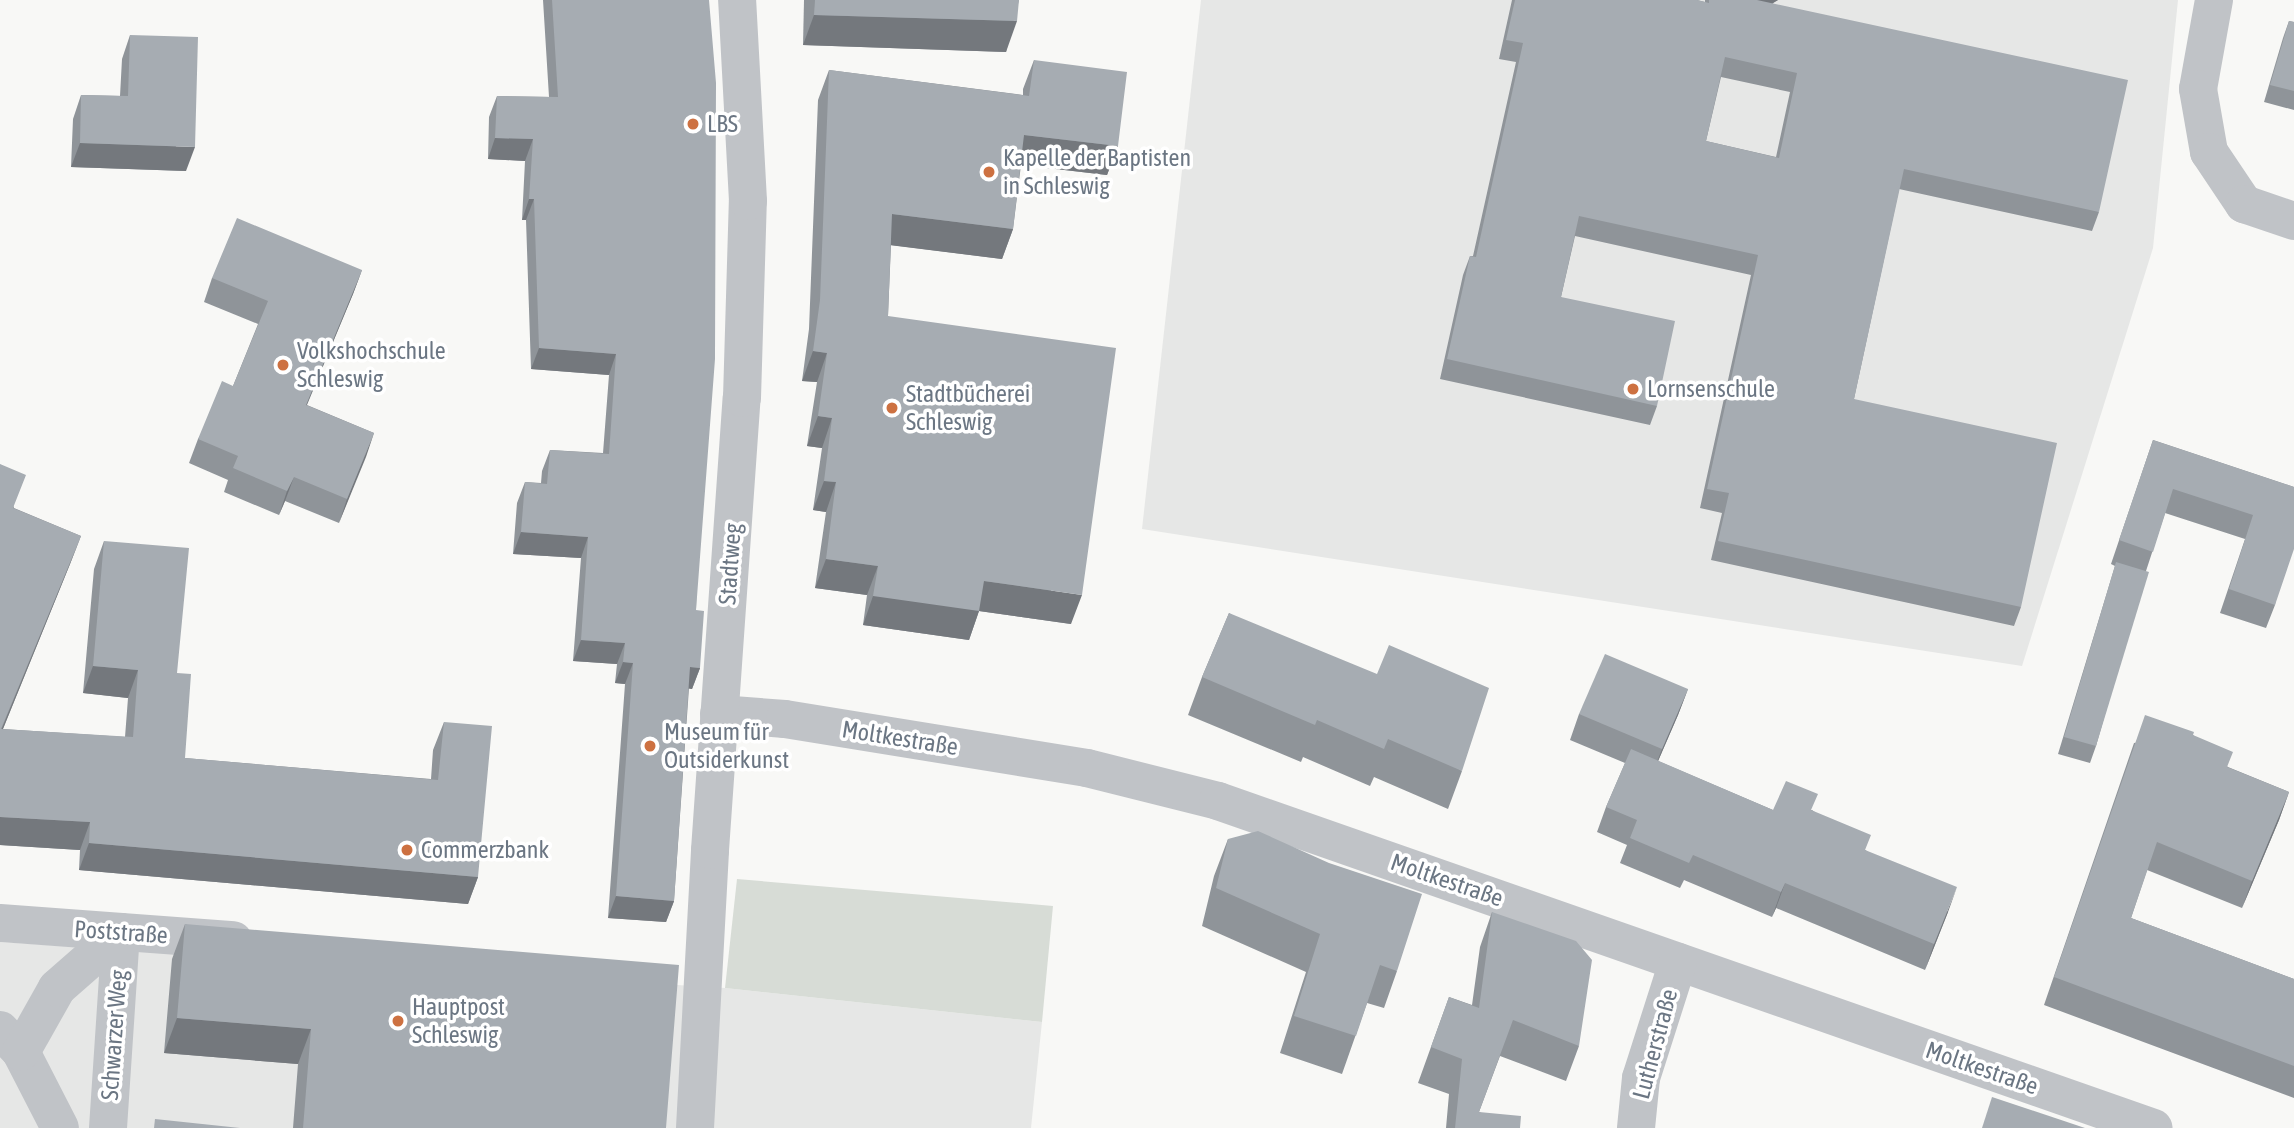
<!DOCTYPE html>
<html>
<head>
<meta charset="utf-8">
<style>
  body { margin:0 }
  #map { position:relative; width:2294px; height:1128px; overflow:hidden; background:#f8f8f6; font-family:"Asap Condensed",sans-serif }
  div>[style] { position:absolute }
  .built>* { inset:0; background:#e6e7e6 }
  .green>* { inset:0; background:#d7dcd6 }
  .street>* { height:38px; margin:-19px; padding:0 19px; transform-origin:19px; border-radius:19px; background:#c0c3c7 }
  .wall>* { inset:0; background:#8f9499 }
  .shaded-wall>* { inset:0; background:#74787d }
  .building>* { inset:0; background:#a6acb2 }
  .dots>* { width:19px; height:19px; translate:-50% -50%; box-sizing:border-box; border:4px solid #fff; border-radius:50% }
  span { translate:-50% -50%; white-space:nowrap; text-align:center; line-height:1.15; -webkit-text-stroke:7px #fff; paint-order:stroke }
  .poi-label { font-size:24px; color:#6b7683 }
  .left { translate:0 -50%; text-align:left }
  .street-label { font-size:24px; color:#6b7683 }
</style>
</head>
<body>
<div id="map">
  <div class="built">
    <i style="clip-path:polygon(1201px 0,2178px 0,2153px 248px,2022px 666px,1142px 529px)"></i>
    <i style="clip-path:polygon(0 942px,725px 988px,1042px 1022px,1031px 1128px,0 1128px)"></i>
  </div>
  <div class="green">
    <i style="clip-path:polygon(737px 879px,1053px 906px,1042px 1022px,725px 988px)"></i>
  </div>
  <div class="street">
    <i style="left:2214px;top:0;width:90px;rotate:100.2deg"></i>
    <i style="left:2198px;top:89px;width:64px;rotate:80.1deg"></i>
    <i style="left:2209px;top:152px;width:63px;rotate:56.1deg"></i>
    <i style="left:2244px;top:204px;width:53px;rotate:18.8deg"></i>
    <i style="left:719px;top:714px;width:66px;rotate:4.3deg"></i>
    <i style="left:785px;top:719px;width:306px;rotate:9.2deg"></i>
    <i style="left:1087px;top:768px;width:135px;rotate:14.1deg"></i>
    <i style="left:1218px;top:801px;width:991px;rotate:19.26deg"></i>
    <i style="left:0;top:923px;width:234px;rotate:4.2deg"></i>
    <i style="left:0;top:1030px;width:30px;rotate:46deg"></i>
    <i style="left:21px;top:1052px;width:85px;rotate:62.8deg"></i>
    <i style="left:21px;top:1052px;width:73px;rotate:-60.6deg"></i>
    <i style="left:57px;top:988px;width:85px;rotate:-41.2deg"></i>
    <i style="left:108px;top:1128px;width:196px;rotate:-86.2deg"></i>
    <i style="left:695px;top:1128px;width:278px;rotate:-86.9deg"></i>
    <i style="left:710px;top:850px;width:453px;rotate:-86deg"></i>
    <i style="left:742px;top:398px;width:197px;rotate:-88.3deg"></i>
    <i style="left:748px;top:201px;width:201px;rotate:-93.1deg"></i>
    <i style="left:1636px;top:1128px;width:50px;rotate:-84.3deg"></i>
    <i style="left:1641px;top:1078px;width:122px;rotate:-72.3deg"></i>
  </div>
  <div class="wall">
    <i style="clip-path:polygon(543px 0,709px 0,696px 610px,700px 668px,692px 689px,689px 688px,674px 901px,666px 922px,608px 918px,625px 684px,615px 683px,617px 664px,573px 661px,581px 558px,513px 554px,517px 503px,525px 482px,541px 483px,542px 471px,550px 450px,603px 453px,609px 375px,531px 369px,526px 220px,522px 220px,525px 161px,488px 159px,489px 117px,497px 96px,549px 97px)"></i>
    <i style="clip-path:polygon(804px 0,1019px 0,1006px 52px,803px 45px)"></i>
    <i style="clip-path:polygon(evenodd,1512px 0,1697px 0,1705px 2px,1705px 0,1778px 0,1772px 3px,2099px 212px,2092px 231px,1899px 189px,1854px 399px,2021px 607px,2014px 626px,1711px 560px,1722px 513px,1700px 508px,1751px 275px,1575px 236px,1561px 297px,1657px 406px,1650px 425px,1440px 379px,1463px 275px,1470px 256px,1473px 256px,1516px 62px,1499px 59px,1512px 0,1721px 77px,1790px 92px,1776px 157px,1706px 141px,1721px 77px)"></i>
    <i style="clip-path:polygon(2289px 21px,2294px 22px,2294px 110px,2264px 102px,2283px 38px)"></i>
    <i style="clip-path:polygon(130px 35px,186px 171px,71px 167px,73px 119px,81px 95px,120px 96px,122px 59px)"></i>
    <i style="clip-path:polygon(1034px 60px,1118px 146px,1107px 175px,1021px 165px,1013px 229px,1002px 259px,891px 245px,888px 316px,1071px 624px,979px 611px,969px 640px,863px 625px,867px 595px,815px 588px,826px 512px,813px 510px,822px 448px,807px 446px,817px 382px,802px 381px,809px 329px,818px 100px,829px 70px,1023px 95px,1023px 89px)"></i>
    <i style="clip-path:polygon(362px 270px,353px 294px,307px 405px,374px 433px,339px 523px,285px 501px,279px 515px,224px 492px,228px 480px,189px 463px,198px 439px,233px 386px,258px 324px,204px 302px,212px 278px)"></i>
    <i style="clip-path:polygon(2153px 440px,2294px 487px,2275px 605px,2266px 628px,2220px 613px,2245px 539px,2165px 513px,2146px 571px,2096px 746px,2090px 763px,2058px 754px,2115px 566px,2111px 564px)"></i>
    <i style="clip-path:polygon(0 464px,14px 508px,81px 536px,70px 564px,3px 729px,125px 737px,128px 698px,83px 693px,94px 569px,104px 541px,177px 673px,185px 758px,431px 779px,433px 750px,444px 722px,478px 877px,468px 904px,79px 870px,80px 850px,0 845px)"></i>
    <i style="clip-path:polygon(1229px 613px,1462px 771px,1448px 809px,1374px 777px,1370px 786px,1303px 757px,1301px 762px,1188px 715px,1202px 677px)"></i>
    <i style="clip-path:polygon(1688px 689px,1678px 715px,1658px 761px,1773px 810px,1812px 810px,1948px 912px,1925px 970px,1776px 908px,1772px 917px,1684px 880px,1680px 888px,1620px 863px,1627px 845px,1597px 832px,1606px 807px,1625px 763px,1570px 740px,1579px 714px)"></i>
    <i style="clip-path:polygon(2193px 735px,2228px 767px,2289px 792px,2279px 820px,2242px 908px,2147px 870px,2131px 918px,2294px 979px,2294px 1098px,2044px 1005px,2134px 743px)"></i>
    <i style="clip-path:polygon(1228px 839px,1397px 971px,1384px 1008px,1367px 1003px,1342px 1074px,1280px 1053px,1306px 972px,1202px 926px,1214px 876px)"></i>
    <i style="clip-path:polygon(1492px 912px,1579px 1046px,1566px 1081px,1500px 1056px,1479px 1112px,1520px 1128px,1446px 1128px,1449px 1094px,1418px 1083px,1449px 997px,1472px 1005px,1480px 947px)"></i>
    <i style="clip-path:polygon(185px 924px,666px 1128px,293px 1128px,298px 1064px,164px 1053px,172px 959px)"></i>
  </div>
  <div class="shaded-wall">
    <i style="clip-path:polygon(1755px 0,1778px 0,1748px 19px)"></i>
    <i style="clip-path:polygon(814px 15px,1017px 21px,1006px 52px,803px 45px)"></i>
    <i style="clip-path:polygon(1024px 135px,1118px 146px,1107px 175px,1014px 164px)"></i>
    <i style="clip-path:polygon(495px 138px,533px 139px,525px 161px,488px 159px)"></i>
    <i style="clip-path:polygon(80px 143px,195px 147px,186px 171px,71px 167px)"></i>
    <i style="clip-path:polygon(529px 199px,534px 199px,526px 220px,522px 220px)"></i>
    <i style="clip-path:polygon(892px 214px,1013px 229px,1002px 259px,881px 244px)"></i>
    <i style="clip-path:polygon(362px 270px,353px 294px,297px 428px,306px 405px)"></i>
    <i style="clip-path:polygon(539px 348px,616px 354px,609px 375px,531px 369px)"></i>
    <i style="clip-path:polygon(813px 351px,827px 353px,817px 382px,802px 381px)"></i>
    <i style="clip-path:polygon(818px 416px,832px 418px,822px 448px,807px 446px)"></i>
    <i style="clip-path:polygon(374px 433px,366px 457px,339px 523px,347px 499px)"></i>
    <i style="clip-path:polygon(294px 477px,285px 501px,279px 515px,287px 491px)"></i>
    <i style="clip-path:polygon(824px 481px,836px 482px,826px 512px,813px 510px)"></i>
    <i style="clip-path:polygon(521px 532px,588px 537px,581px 558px,513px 554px)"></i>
    <i style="clip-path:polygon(81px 536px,70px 564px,0 736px,0 733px)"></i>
    <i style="clip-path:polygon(826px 559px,878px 566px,867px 595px,815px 588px)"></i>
    <i style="clip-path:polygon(984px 581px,1082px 595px,1071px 624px,979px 611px,969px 640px,863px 625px,873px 596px)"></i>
    <i style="clip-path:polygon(581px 640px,625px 643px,617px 664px,573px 661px)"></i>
    <i style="clip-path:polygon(623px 662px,633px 663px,625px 684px,615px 683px)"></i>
    <i style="clip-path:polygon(93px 666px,138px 670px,128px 698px,83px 693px)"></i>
    <i style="clip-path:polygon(690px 667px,700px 668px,692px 689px,683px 688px)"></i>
    <i style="clip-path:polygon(1688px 689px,1678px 715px,1652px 775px,1662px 749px)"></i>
    <i style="clip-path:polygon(2289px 792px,2279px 820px,2242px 908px,2252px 881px)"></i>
    <i style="clip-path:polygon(0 817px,90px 822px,80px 850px,0 845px)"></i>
    <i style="clip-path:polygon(89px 843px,478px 877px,468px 904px,79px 870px)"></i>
    <i style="clip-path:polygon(1785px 883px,1776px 908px,1772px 917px,1781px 892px)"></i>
    <i style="clip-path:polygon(1957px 887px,1948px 912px,1925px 970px,1934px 944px)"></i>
    <i style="clip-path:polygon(616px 896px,674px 901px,666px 922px,608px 918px)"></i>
    <i style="clip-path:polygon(177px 1018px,311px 1029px,298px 1064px,164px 1053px)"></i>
  </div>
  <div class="building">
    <i style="clip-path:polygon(552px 0,709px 0,716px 83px,715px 359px,696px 610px,704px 611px,700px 668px,690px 667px,674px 901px,616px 896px,633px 663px,623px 662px,625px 643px,581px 640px,588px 537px,521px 532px,525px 482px,547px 484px,550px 450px,609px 454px,616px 354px,539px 348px,534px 199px,529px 199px,533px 139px,495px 138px,497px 96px,558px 97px)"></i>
    <i style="clip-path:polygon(815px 0,1019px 0,1017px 21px,814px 15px)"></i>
    <i style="clip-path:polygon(evenodd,1515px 0,1697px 0,1709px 3px,1709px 0,1757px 0,2128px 80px,2099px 212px,1904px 169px,1854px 399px,2057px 443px,2021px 607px,1718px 541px,1729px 493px,1707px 489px,1758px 255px,1579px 216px,1561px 297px,1675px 321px,1657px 406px,1447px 359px,1470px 256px,1476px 257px,1523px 43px,1506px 40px,1515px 0,1725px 57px,1797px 73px,1779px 158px,1706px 141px,1725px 57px)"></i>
    <i style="clip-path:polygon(2289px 21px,2294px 22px,2294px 91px,2270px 85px)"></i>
    <i style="clip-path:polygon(130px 35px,198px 37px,195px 147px,80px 143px,81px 95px,128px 96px)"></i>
    <i style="clip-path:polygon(1034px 60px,1127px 72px,1118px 146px,1024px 135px,1013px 229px,892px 214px,888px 316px,1116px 348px,1082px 595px,984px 581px,979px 611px,873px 596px,878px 566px,826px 559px,836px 482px,824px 481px,832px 418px,818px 416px,827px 353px,813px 351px,820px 300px,829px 70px,1029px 96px)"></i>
    <i style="clip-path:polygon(237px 218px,362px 270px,306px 405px,374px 433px,347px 499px,294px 477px,287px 491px,233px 468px,238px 456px,198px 439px,222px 381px,233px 386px,268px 301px,212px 278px)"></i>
    <i style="clip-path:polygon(2153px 440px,2294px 487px,2294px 549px,2275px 605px,2229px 589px,2253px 515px,2173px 489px,2153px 552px,2119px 540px)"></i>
    <i style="clip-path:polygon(0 464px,26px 475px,13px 508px,81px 536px,1px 729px,133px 737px,138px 670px,93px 666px,104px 541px,189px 548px,177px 673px,191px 674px,185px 758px,438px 780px,444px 722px,492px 726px,478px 877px,89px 843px,90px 822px,0 817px)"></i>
    <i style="clip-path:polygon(2116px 562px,2149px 572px,2096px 746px,2064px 737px)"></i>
    <i style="clip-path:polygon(1229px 613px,1377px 674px,1389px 645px,1489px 688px,1462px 771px,1388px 739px,1384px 749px,1317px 720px,1315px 725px,1202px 677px)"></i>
    <i style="clip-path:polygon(1605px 654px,1688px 689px,1662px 749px,1579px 714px)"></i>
    <i style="clip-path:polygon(2145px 715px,2194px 732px,2193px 735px,2233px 752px,2227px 767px,2289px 792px,2252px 881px,2157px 842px,2131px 918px,2294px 979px,2294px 1066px,2054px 977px)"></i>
    <i style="clip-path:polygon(1631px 749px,1773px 810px,1786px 781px,1818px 794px,1811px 810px,1871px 835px,1865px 850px,1957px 887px,1934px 944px,1785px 883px,1781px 892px,1693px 855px,1689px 863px,1630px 838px,1637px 820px,1606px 807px)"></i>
    <i style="clip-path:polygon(1258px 831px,1329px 863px,1422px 894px,1397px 971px,1380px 965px,1356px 1036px,1294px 1016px,1320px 934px,1216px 888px,1228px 839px)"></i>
    <i style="clip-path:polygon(1492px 912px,1576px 941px,1592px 960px,1579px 1046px,1513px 1020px,1479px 1112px,1521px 1116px,1520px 1128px,1455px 1128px,1462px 1059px,1431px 1047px,1449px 997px,1479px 1008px)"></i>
    <i style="clip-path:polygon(185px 924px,679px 965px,666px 1128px,303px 1128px,311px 1029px,177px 1018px)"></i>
    <i style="clip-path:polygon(1992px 1097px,2085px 1128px,1982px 1128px)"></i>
    <i style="clip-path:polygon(155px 1119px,240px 1128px,154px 1128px)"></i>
  </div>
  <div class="dots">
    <i style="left:693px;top:124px;background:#cd7141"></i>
    <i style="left:989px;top:172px;background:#cd7141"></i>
    <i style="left:283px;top:365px;background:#cd7141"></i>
    <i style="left:1633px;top:389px;background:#cd7141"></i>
    <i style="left:892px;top:408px;background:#cd7141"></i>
    <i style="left:650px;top:746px;background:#cd7141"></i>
    <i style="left:407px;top:850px;background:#cd7141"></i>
    <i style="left:398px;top:1021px;background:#cd7141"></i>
  </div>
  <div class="poi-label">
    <span class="left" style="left:707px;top:124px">LBS</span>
    <span class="left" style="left:1003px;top:172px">Kapelle der Baptisten<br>in Schleswig</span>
    <span class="left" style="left:297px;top:365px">Volkshochschule<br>Schleswig</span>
    <span class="left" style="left:1647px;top:389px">Lornsenschule</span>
    <span class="left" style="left:906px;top:408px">Stadtbücherei<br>Schleswig</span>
    <span class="left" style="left:664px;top:746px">Museum für<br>Outsiderkunst</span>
    <span class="left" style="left:421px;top:850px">Commerzbank</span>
    <span class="left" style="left:412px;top:1021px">Hauptpost<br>Schleswig</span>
  </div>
  <div class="street-label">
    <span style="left:730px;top:564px;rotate:-86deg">Stadtweg</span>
    <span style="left:900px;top:738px;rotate:9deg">Moltkestraße</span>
    <span style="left:1447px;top:880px;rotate:19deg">Moltkestraße</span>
    <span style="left:121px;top:932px;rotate:4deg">Poststraße</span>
    <span style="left:114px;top:1035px;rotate:-86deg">Schwarzer Weg</span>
    <span style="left:1655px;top:1044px;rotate:-75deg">Lutherstraße</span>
    <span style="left:1982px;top:1068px;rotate:19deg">Moltkestraße</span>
  </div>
</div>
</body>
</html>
